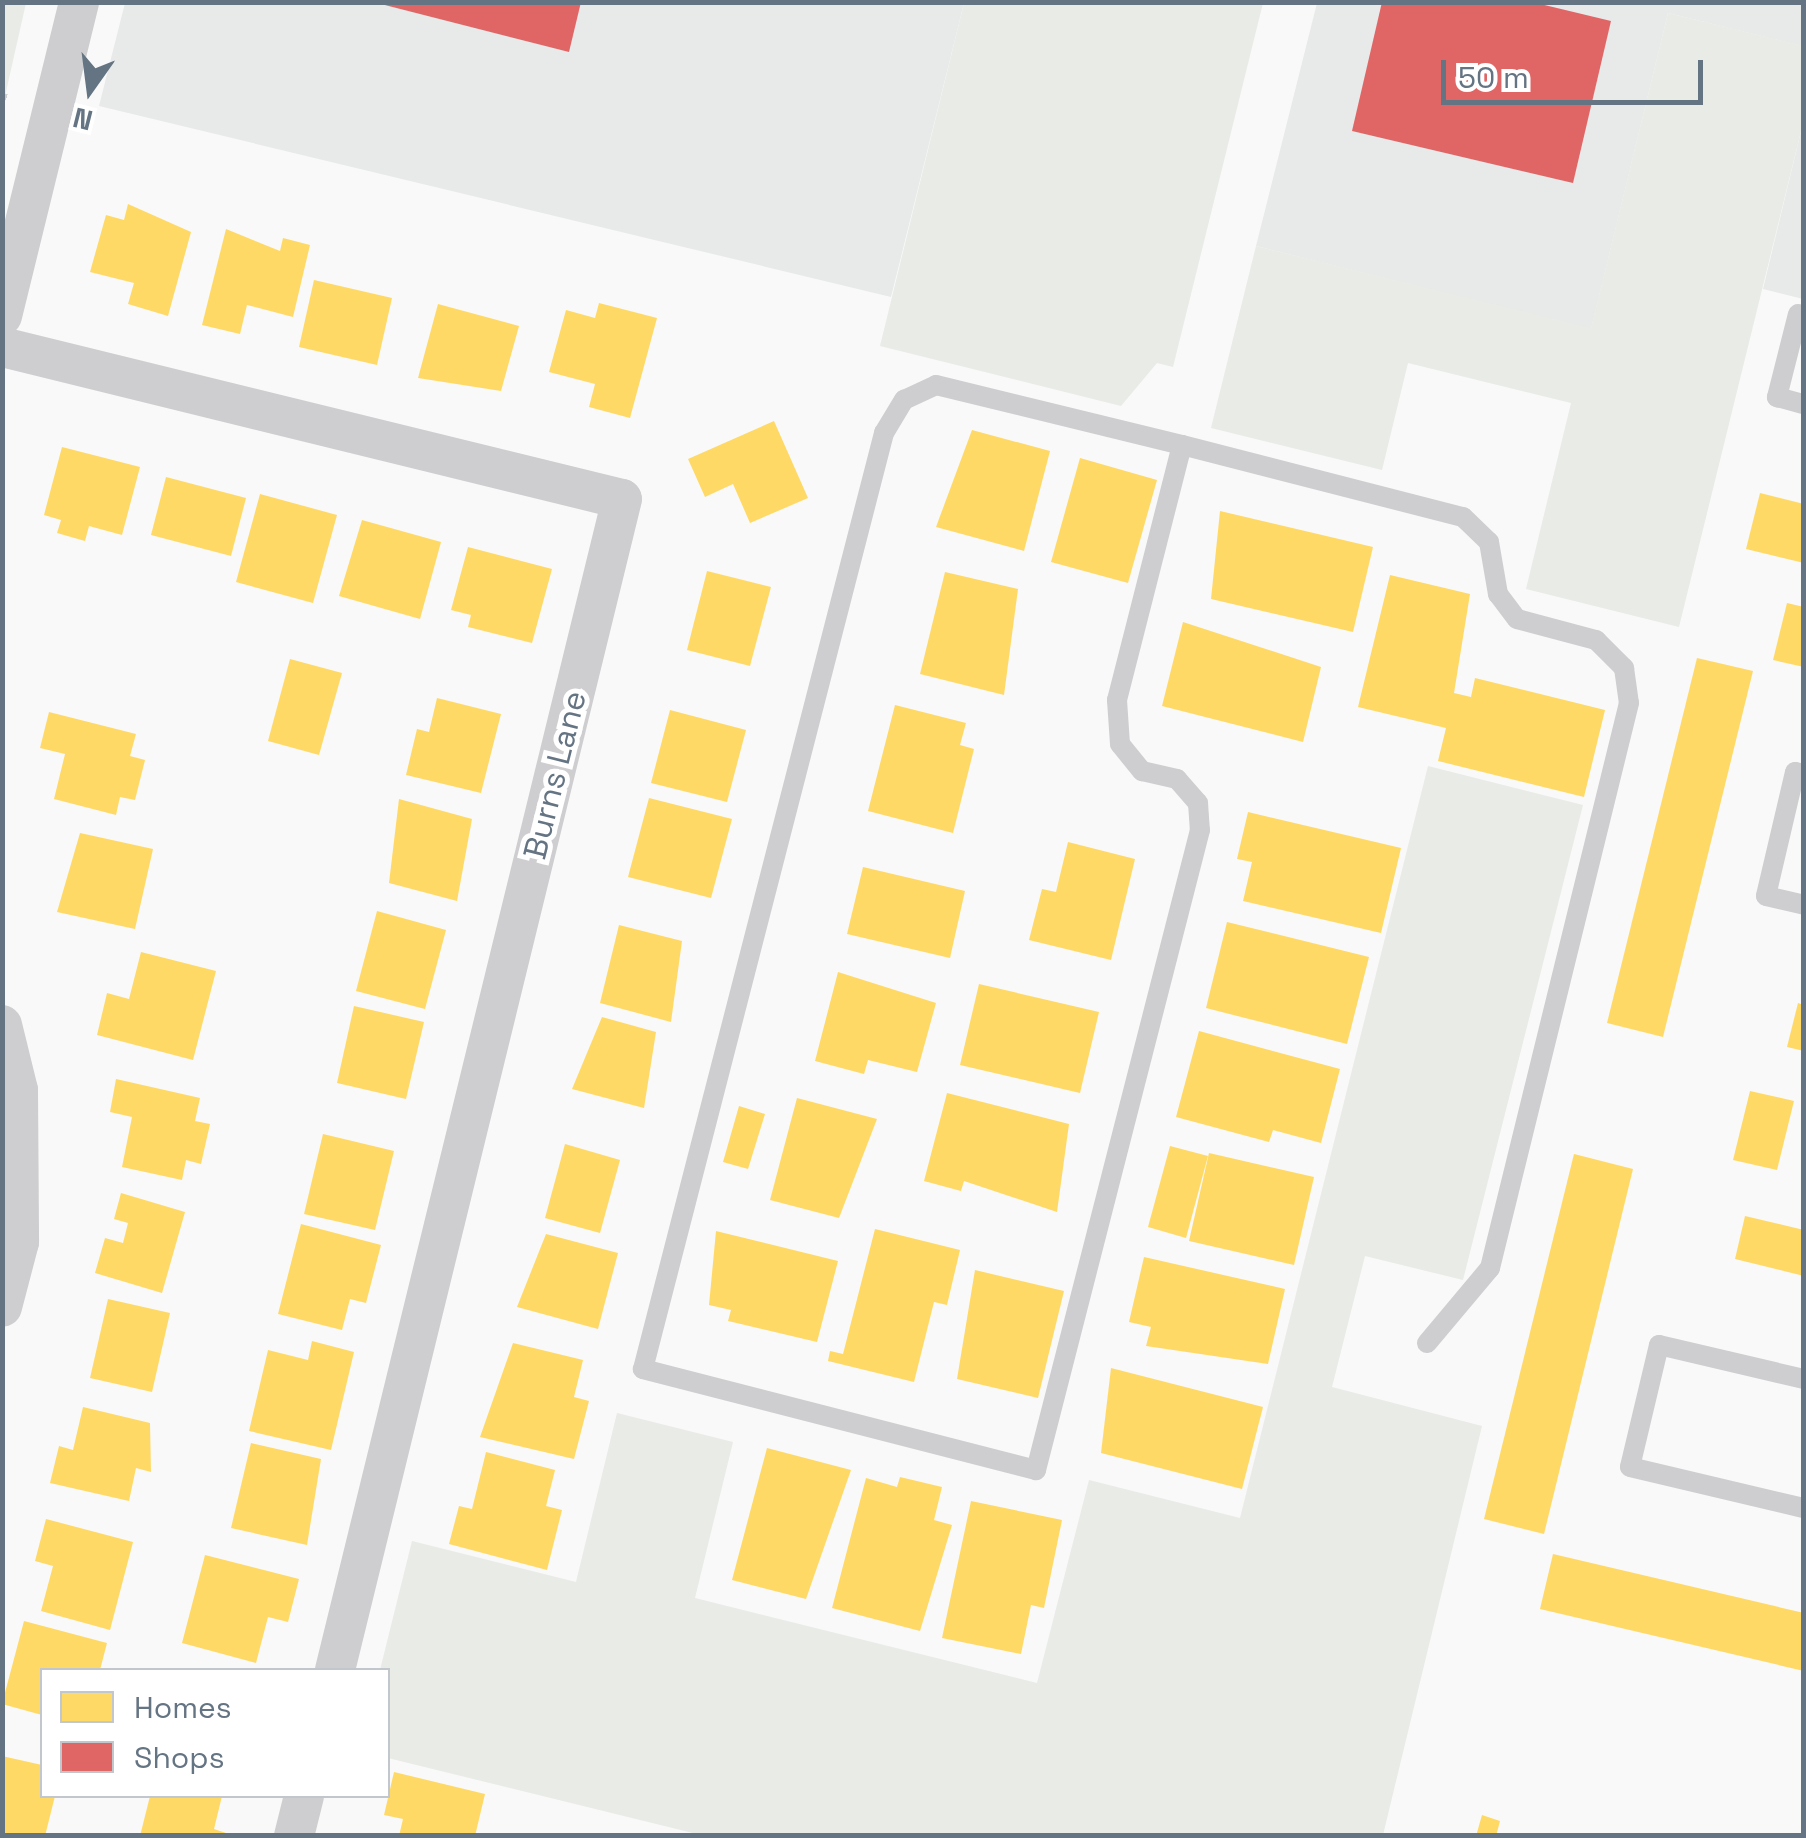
<!DOCTYPE html>
<html>
<head>
<meta charset="utf-8">
<style>
  body { margin:0 }
  #map { position:relative; width:1806px; height:1838px; overflow:hidden; background:#f9f9f9; font-family:"Space Grotesk",sans-serif }
  div>[style] { position:absolute }
  .built>* { inset:0; background:#e8e9e9 }
  .green>* { inset:0; background:#e8ebe6 }
  .homes>* { inset:0; background:#ffd966 }
  .shops>* { inset:0; background:#e06666 }
  .path>* { height:6px; margin-top:-3px; transform-origin:0; background:repeating-linear-gradient(90deg,#cbccce 0 5px,transparent 0 10px) }
  .service>* { height:20px; margin:-10px; padding:0 10px; transform-origin:10px; border-radius:10px; background:#ceced0 }
  .minor>* { height:40px; margin:-20px; padding:0 20px; transform-origin:20px; border-radius:20px; background:#ceced0 }
  span { translate:-50% -50%; white-space:nowrap; text-align:center; line-height:1.15; -webkit-text-stroke:10px #fff; paint-order:stroke }
  .street-label { font-size:32px; color:#657483 }
  .frame { position:absolute; inset:0; border:5px solid #657483; pointer-events:none }
  .legend { position:absolute; left:40px; top:1668px; width:350px; height:130px; box-sizing:border-box; background:#fff; border:2px solid #c1c7cd; margin:0; padding:12px 18px; list-style:none; font-size:30px; color:#657483 }
  .legend li { display:flex; align-items:center; gap:20px; height:50px }
  .legend b { width:50px; border:2px solid #c1c7cd }
  .north { position:absolute; left:40px; top:40px; width:100px; height:100px; -webkit-text-stroke:8px #fff; paint-order:stroke; rotate:194deg; font-size:28px; font-weight:700; line-height:40px; text-align:center; color:#657483 }
  .north::after { content:''; display:block; margin:auto; width:35px; height:45px; background:#657483; clip-path:polygon(50% 0,100% 100%,50% 72%,0 100%) }
  .scale { position:absolute; left:1441px; top:60px; width:262px; height:45px; box-sizing:border-box; border:5px solid #657483; border-top:0; padding-left:12px; font-size:30px; line-height:35px; white-space:nowrap; color:#657483; -webkit-text-stroke:8px #fff; paint-order:stroke }
</style>
</head>
<body>
<div id="map">
  <div class="built">
    <i style="clip-path:polygon(125px 3px,964px 3px,891px 297px,99px 106px)"></i>
    <i style="clip-path:polygon(1317px 3px,1803px 3px,1803px 46px,1668px 13px,1591px 329px,1256px 246px)"></i>
    <i style="clip-path:polygon(1803px 123px,1803px 299px,1763px 289px)"></i>
  </div>
  <div class="green">
    <i style="clip-path:polygon(2px 3px,26px 3px,3px 105px,2px 105px)"></i>
    <i style="clip-path:polygon(964px 3px,1263px 3px,1173px 367px,1157px 363px,1121px 406px,880px 346px)"></i>
    <i style="clip-path:polygon(1668px 13px,1804px 46px,1803px 123px,1679px 627px,1526px 589px,1571px 403px,1408px 363px,1382px 470px,1211px 428px,1256px 246px,1591px 328px)"></i>
    <i style="clip-path:polygon(1428px 766px,1583px 805px,1463px 1280px,1365px 1256px,1332px 1387px,1482px 1426px,1383px 1835px,701px 1835px,388px 1758px,388px 1670px,380px 1670px,412px 1541px,576px 1582px,617px 1413px,733px 1442px,695px 1598px,1037px 1683px,1089px 1480px,1240px 1518px)"></i>
  </div>
  <div class="homes">
    <i style="clip-path:polygon(128px 204px,191px 232px,168px 316px,128px 304px,134px 283px,90px 272px,106px 215px,124px 220px)"></i>
    <i style="clip-path:polygon(226px 229px,280px 251px,283px 238px,310px 245px,293px 317px,247px 305px,240px 334px,202px 325px)"></i>
    <i style="clip-path:polygon(314px 280px,392px 298px,377px 365px,299px 347px)"></i>
    <i style="clip-path:polygon(599px 303px,657px 318px,630px 418px,589px 407px,595px 384px,549px 372px,566px 310px,595px 318px)"></i>
    <i style="clip-path:polygon(438px 304px,519px 326px,501px 391px,418px 378px)"></i>
    <i style="clip-path:polygon(774px 421px,808px 498px,750px 523px,733px 484px,705px 497px,688px 459px)"></i>
    <i style="clip-path:polygon(972px 430px,1050px 451px,1024px 551px,936px 527px)"></i>
    <i style="clip-path:polygon(62px 447px,140px 467px,122px 535px,89px 526px,85px 541px,57px 533px,61px 520px,44px 515px)"></i>
    <i style="clip-path:polygon(1080px 458px,1157px 480px,1128px 583px,1051px 562px)"></i>
    <i style="clip-path:polygon(166px 477px,246px 498px,231px 556px,151px 535px)"></i>
    <i style="clip-path:polygon(1760px 493px,1804px 504px,1804px 563px,1746px 549px)"></i>
    <i style="clip-path:polygon(260px 494px,337px 515px,313px 603px,236px 582px)"></i>
    <i style="clip-path:polygon(1220px 511px,1373px 547px,1353px 632px,1211px 599px)"></i>
    <i style="clip-path:polygon(362px 520px,441px 542px,420px 619px,339px 596px)"></i>
    <i style="clip-path:polygon(468px 547px,552px 569px,532px 643px,468px 627px,471px 615px,451px 610px)"></i>
    <i style="clip-path:polygon(707px 571px,771px 587px,750px 666px,687px 650px)"></i>
    <i style="clip-path:polygon(945px 572px,1018px 589px,1004px 695px,920px 674px)"></i>
    <i style="clip-path:polygon(1390px 575px,1470px 594px,1454px 693px,1471px 697px,1475px 678px,1605px 710px,1584px 797px,1438px 761px,1446px 728px,1358px 707px)"></i>
    <i style="clip-path:polygon(1787px 603px,1804px 607px,1804px 667px,1773px 660px)"></i>
    <i style="clip-path:polygon(1183px 622px,1321px 667px,1303px 742px,1162px 706px)"></i>
    <i style="clip-path:polygon(1697px 658px,1753px 671px,1663px 1037px,1607px 1023px)"></i>
    <i style="clip-path:polygon(290px 659px,342px 673px,319px 755px,268px 741px)"></i>
    <i style="clip-path:polygon(437px 698px,501px 714px,481px 793px,406px 775px,417px 729px,429px 732px)"></i>
    <i style="clip-path:polygon(895px 705px,966px 723px,960px 745px,974px 749px,953px 833px,868px 811px)"></i>
    <i style="clip-path:polygon(670px 710px,746px 730px,727px 802px,651px 783px)"></i>
    <i style="clip-path:polygon(49px 712px,136px 734px,130px 756px,145px 760px,135px 800px,120px 797px,116px 815px,54px 799px,65px 754px,40px 748px)"></i>
    <i style="clip-path:polygon(649px 798px,732px 819px,711px 898px,628px 877px)"></i>
    <i style="clip-path:polygon(399px 799px,472px 819px,457px 901px,389px 883px)"></i>
    <i style="clip-path:polygon(1248px 812px,1401px 848px,1381px 933px,1243px 901px,1252px 862px,1237px 859px)"></i>
    <i style="clip-path:polygon(80px 833px,153px 849px,135px 929px,57px 912px)"></i>
    <i style="clip-path:polygon(1068px 842px,1135px 859px,1111px 960px,1029px 940px,1042px 889px,1056px 892px)"></i>
    <i style="clip-path:polygon(863px 867px,965px 891px,950px 958px,847px 934px)"></i>
    <i style="clip-path:polygon(377px 911px,446px 930px,425px 1009px,356px 991px)"></i>
    <i style="clip-path:polygon(1227px 922px,1369px 957px,1347px 1044px,1206px 1008px)"></i>
    <i style="clip-path:polygon(619px 925px,682px 941px,671px 1022px,600px 1003px)"></i>
    <i style="clip-path:polygon(141px 952px,216px 971px,193px 1060px,97px 1035px,107px 993px,129px 999px)"></i>
    <i style="clip-path:polygon(838px 972px,936px 1003px,917px 1072px,868px 1060px,864px 1074px,815px 1061px)"></i>
    <i style="clip-path:polygon(979px 984px,1099px 1012px,1080px 1093px,960px 1065px)"></i>
    <i style="clip-path:polygon(1798px 1003px,1804px 1005px,1804px 1051px,1787px 1047px)"></i>
    <i style="clip-path:polygon(354px 1006px,424px 1022px,406px 1099px,337px 1083px)"></i>
    <i style="clip-path:polygon(602px 1017px,656px 1032px,644px 1108px,572px 1089px)"></i>
    <i style="clip-path:polygon(1199px 1031px,1340px 1069px,1321px 1143px,1273px 1130px,1269px 1142px,1176px 1117px)"></i>
    <i style="clip-path:polygon(116px 1079px,200px 1098px,195px 1121px,210px 1124px,201px 1164px,186px 1160px,182px 1180px,122px 1167px,132px 1117px,110px 1112px)"></i>
    <i style="clip-path:polygon(1750px 1091px,1794px 1101px,1777px 1170px,1733px 1160px)"></i>
    <i style="clip-path:polygon(947px 1093px,1069px 1124px,1057px 1212px,964px 1181px,961px 1191px,924px 1181px)"></i>
    <i style="clip-path:polygon(797px 1098px,877px 1119px,839px 1218px,770px 1200px)"></i>
    <i style="clip-path:polygon(739px 1106px,765px 1114px,748px 1169px,723px 1162px)"></i>
    <i style="clip-path:polygon(323px 1134px,394px 1151px,375px 1230px,304px 1214px)"></i>
    <i style="clip-path:polygon(565px 1144px,620px 1160px,600px 1233px,545px 1218px)"></i>
    <i style="clip-path:polygon(1170px 1146px,1208px 1156px,1186px 1238px,1148px 1227px)"></i>
    <i style="clip-path:polygon(1209px 1153px,1314px 1177px,1294px 1265px,1189px 1241px)"></i>
    <i style="clip-path:polygon(1574px 1154px,1633px 1169px,1544px 1534px,1484px 1519px)"></i>
    <i style="clip-path:polygon(121px 1193px,185px 1212px,162px 1293px,95px 1273px,105px 1238px,123px 1243px,128px 1223px,114px 1219px)"></i>
    <i style="clip-path:polygon(1745px 1216px,1804px 1230px,1804px 1276px,1735px 1259px)"></i>
    <i style="clip-path:polygon(301px 1224px,381px 1245px,366px 1303px,350px 1299px,342px 1330px,278px 1314px)"></i>
    <i style="clip-path:polygon(875px 1229px,960px 1250px,947px 1305px,934px 1302px,914px 1382px,828px 1361px,830px 1351px,843px 1354px)"></i>
    <i style="clip-path:polygon(716px 1231px,838px 1261px,817px 1342px,728px 1321px,731px 1310px,709px 1305px)"></i>
    <i style="clip-path:polygon(546px 1234px,618px 1253px,598px 1329px,517px 1307px)"></i>
    <i style="clip-path:polygon(1144px 1257px,1285px 1289px,1268px 1364px,1146px 1346px,1151px 1327px,1129px 1322px)"></i>
    <i style="clip-path:polygon(975px 1270px,1064px 1291px,1038px 1398px,957px 1379px)"></i>
    <i style="clip-path:polygon(108px 1299px,170px 1313px,152px 1392px,90px 1378px)"></i>
    <i style="clip-path:polygon(312px 1341px,354px 1352px,331px 1450px,249px 1431px,268px 1350px,308px 1360px)"></i>
    <i style="clip-path:polygon(513px 1343px,583px 1360px,574px 1397px,589px 1401px,574px 1459px,480px 1437px)"></i>
    <i style="clip-path:polygon(1111px 1368px,1263px 1407px,1242px 1489px,1101px 1453px)"></i>
    <i style="clip-path:polygon(83px 1407px,150px 1423px,151px 1472px,136px 1468px,129px 1501px,50px 1483px,59px 1446px,73px 1450px)"></i>
    <i style="clip-path:polygon(251px 1443px,321px 1459px,307px 1545px,231px 1528px)"></i>
    <i style="clip-path:polygon(767px 1448px,851px 1470px,806px 1599px,732px 1580px)"></i>
    <i style="clip-path:polygon(486px 1452px,555px 1470px,546px 1506px,562px 1510px,547px 1570px,449px 1544px,459px 1506px,472px 1509px)"></i>
    <i style="clip-path:polygon(900px 1477px,942px 1487px,934px 1520px,952px 1525px,920px 1631px,832px 1608px,866px 1478px,897px 1487px)"></i>
    <i style="clip-path:polygon(971px 1501px,1062px 1520px,1044px 1608px,1031px 1605px,1021px 1654px,942px 1638px)"></i>
    <i style="clip-path:polygon(46px 1519px,133px 1542px,110px 1630px,41px 1611px,53px 1566px,35px 1561px)"></i>
    <i style="clip-path:polygon(1553px 1554px,1804px 1613px,1804px 1671px,1540px 1609px)"></i>
    <i style="clip-path:polygon(205px 1555px,299px 1579px,288px 1622px,268px 1617px,256px 1663px,182px 1643px)"></i>
    <i style="clip-path:polygon(24px 1621px,107px 1643px,100px 1670px,42px 1670px,42px 1715px,2px 1704px)"></i>
    <i style="clip-path:polygon(2px 1756px,42px 1765px,42px 1796px,55px 1796px,45px 1836px,2px 1836px)"></i>
    <i style="clip-path:polygon(394px 1772px,485px 1794px,475px 1836px,399px 1836px,403px 1819px,384px 1815px)"></i>
    <i style="clip-path:polygon(150px 1796px,222px 1796px,214px 1829px,235px 1836px,140px 1836px)"></i>
    <i style="clip-path:polygon(1482px 1815px,1500px 1821px,1496px 1836px,1476px 1836px)"></i>
  </div>
  <div class="shops">
    <i style="clip-path:polygon(373px 2px,581px 2px,569px 52px)"></i>
    <i style="clip-path:polygon(1382px 2px,1532px 2px,1611px 21px,1573px 183px,1352px 131px)"></i>
  </div>
  <div class="path">
    <i style="left:2px;top:96px;width:7px;rotate:16deg"></i>
  </div>
  <div class="service">
    <i style="left:1798px;top:314px;width:86px;rotate:104.2deg"></i>
    <i style="left:1777px;top:397px;width:28px;rotate:15deg"></i>
    <i style="left:936px;top:385px;width:253px;rotate:13.7deg"></i>
    <i style="left:1182px;top:445px;width:263px;rotate:104.3deg"></i>
    <i style="left:1117px;top:700px;width:44px;rotate:86.1deg"></i>
    <i style="left:1120px;top:744px;width:35px;rotate:51deg"></i>
    <i style="left:1142px;top:771px;width:36px;rotate:13deg"></i>
    <i style="left:1177px;top:779px;width:32px;rotate:49deg"></i>
    <i style="left:1198px;top:803px;width:27px;rotate:86deg"></i>
    <i style="left:1200px;top:830px;width:661px;rotate:104.37deg"></i>
    <i style="left:1036px;top:1470px;width:406px;rotate:-165.6deg"></i>
    <i style="left:643px;top:1369px;width:967px;rotate:-75.56deg"></i>
    <i style="left:884px;top:433px;width:39px;rotate:-59deg"></i>
    <i style="left:904px;top:400px;width:35px;rotate:-25deg"></i>
    <i style="left:1182px;top:445px;width:290px;rotate:14.4deg"></i>
    <i style="left:1463px;top:517px;width:36px;rotate:44deg"></i>
    <i style="left:1489px;top:542px;width:53px;rotate:80.2deg"></i>
    <i style="left:1498px;top:594px;width:31px;rotate:53deg"></i>
    <i style="left:1517px;top:619px;width:82px;rotate:14.9deg"></i>
    <i style="left:1596px;top:640px;width:40px;rotate:45deg"></i>
    <i style="left:1624px;top:668px;width:35px;rotate:82deg"></i>
    <i style="left:1629px;top:703px;width:582px;rotate:103.82deg"></i>
    <i style="left:1490px;top:1268px;width:98px;rotate:130deg"></i>
    <i style="left:1804px;top:774px;width:9px;rotate:-167deg"></i>
    <i style="left:1795px;top:772px;width:127px;rotate:103.2deg"></i>
    <i style="left:1766px;top:896px;width:39px;rotate:13deg"></i>
    <i style="left:1804px;top:1379px;width:149px;rotate:-166.8deg"></i>
    <i style="left:1659px;top:1345px;width:125px;rotate:103.4deg"></i>
    <i style="left:1630px;top:1467px;width:179px;rotate:13.3deg"></i>
  </div>
  <div class="minor">
    <i style="left:2px;top:316px;width:323px;rotate:-76.2deg"></i>
    <i style="left:2px;top:347px;width:638px;rotate:13.78deg"></i>
    <i style="left:622px;top:499px;width:1206px;rotate:103.77deg"></i>
    <i style="left:2px;top:1025px;width:67px;rotate:76.2deg"></i>
    <i style="left:18px;top:1090px;width:152px;rotate:89.6deg"></i>
    <i style="left:19px;top:1242px;width:67px;rotate:104.7deg"></i>
    <i style="left:294px;top:1836px;width:41px;rotate:-76deg"></i>
  </div>
  <div class="street-label">
    <span style="left:555px;top:775px;rotate:-76deg">Burns Lane</span>
  </div>
  <div class="frame"></div>
  <ul class="legend">
  <li><b style="height:28px;background:#ffd966"></b>Homes</li>
  <li><b style="height:28px;background:#e06666"></b>Shops</li>
  </ul>
  <div class="north">N</div>
  <div class="scale">50 m</div>
</div>
</body>
</html>
